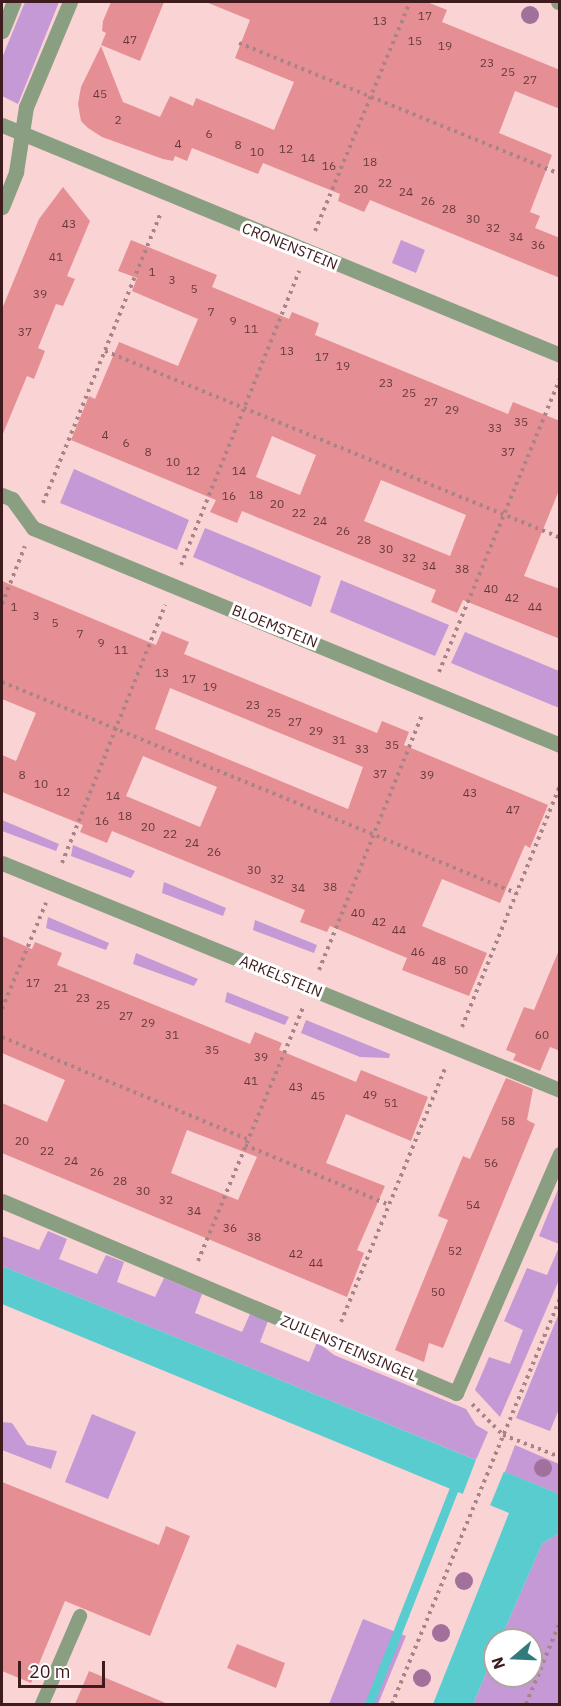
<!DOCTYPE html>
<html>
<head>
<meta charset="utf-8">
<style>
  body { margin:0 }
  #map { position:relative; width:561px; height:1706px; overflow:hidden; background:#fad3d4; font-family:"IBM Plex Sans",sans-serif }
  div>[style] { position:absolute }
  .green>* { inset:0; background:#c598d6 }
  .water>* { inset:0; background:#58ccce }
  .pier>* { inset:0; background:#fad3d4 }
  .stream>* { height:9px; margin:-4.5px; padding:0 4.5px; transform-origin:4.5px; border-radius:4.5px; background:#58ccce }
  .building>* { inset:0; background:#e58f94 }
  .path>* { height:4px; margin-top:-2px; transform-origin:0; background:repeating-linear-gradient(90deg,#a98486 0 3px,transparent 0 7.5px) }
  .service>* { height:14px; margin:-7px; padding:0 7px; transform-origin:7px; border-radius:7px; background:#8a9f81 }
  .minor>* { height:15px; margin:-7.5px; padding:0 7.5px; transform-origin:7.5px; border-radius:7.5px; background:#8a9f81 }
  .trees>* { width:18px; height:18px; margin:-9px; border-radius:50%; background:#a2719b }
  span { translate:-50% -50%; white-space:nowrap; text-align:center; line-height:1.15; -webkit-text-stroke:6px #fff; paint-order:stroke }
  .number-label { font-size:12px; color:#68393c }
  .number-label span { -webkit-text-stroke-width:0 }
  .street-label { font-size:15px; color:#3e1c1e }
  .frame { position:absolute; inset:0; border:3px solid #3e1c1e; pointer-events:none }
  .north { position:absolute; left:483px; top:1628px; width:60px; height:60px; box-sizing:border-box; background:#fff; border:2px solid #b2a4a5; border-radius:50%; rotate:251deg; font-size:16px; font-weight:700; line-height:24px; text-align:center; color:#3e1c1e }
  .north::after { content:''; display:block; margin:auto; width:21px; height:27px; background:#327b7c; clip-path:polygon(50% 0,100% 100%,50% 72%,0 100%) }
  .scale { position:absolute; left:18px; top:1661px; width:87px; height:27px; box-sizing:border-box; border:3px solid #3e1c1e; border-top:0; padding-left:8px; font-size:18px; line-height:21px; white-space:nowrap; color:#3e1c1e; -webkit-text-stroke:4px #fff; paint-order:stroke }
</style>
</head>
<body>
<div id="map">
  <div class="green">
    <i style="clip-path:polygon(25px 2px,59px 2px,18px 104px,2px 96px,2px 58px)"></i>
    <i style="clip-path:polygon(401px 240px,425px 250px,416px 273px,392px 263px)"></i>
    <i style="clip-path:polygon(74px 469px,189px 520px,177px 550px,60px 503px)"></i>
    <i style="clip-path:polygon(205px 528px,321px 576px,311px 607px,193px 557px)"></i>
    <i style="clip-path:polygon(341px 580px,449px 625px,435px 656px,330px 612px)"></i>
    <i style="clip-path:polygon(465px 632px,559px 671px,559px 708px,451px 663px)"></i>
    <i style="clip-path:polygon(2px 820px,59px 844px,56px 851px,2px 831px)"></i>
    <i style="clip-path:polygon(73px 845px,135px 871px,131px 878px,71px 856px)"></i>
    <i style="clip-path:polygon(164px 882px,226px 908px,223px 916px,162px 893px)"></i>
    <i style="clip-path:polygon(48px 917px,109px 943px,106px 950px,46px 928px)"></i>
    <i style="clip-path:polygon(255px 920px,317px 945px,314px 953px,253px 930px)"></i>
    <i style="clip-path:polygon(136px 953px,198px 979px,194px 986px,133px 964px)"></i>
    <i style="clip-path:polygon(227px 992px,289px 1017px,285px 1025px,225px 1002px)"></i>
    <i style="clip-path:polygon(306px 1020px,390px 1054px,389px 1058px,360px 1057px,301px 1033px)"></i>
    <i style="clip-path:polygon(559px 1187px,559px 1244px,539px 1236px)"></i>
    <i style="clip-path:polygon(48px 1231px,67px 1239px,59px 1259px,97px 1274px,106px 1255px,124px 1262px,117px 1282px,155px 1297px,164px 1278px,202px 1294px,195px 1313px,242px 1332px,250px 1314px,268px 1321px,260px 1342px,309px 1362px,317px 1342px,334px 1355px,466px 1409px,476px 1425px,488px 1432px,476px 1460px,2px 1266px,2px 1236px,39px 1250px)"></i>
    <i style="clip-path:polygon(559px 1247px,559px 1280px,500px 1417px,475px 1390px,489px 1357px,510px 1364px,523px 1330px,504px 1321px,527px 1268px,547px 1275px)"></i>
    <i style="clip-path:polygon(559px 1313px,559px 1409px,550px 1431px,516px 1418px)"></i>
    <i style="clip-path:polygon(92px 1414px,136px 1432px,108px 1499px,65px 1482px)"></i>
    <i style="clip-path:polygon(2px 1422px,12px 1423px,27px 1445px,57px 1451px,51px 1469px,2px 1450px)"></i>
    <i style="clip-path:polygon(515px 1445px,559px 1464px,559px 1494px,505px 1472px)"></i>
    <i style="clip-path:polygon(559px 1533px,559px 1704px,473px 1704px,495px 1652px,495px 1676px,531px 1676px,531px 1640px,500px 1640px,542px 1544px)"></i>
    <i style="clip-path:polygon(363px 1619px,406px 1636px,378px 1704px,329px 1704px)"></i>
  </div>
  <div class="water">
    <i style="clip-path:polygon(2px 1266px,559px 1494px,559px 1533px,542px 1544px,500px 1640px,495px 1640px,495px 1652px,473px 1704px,433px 1704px,509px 1513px,2px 1304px)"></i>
  </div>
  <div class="pier">
    <i style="clip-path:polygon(477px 1457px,505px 1469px,489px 1508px,462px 1496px)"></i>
  </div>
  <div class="stream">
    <i style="left:369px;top:1704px;width:243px;rotate:-68.5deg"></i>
  </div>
  <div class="building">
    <i style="clip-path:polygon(111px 2px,164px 2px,140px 61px,101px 45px,106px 33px,102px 31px,103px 21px)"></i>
    <i style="clip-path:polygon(206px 2px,427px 2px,447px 10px,442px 22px,560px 70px,560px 109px,515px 91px,499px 133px,552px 155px,530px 212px,540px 216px,535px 228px,560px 238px,560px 278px,370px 200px,364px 212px,338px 201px,340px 194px,263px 163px,258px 174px,192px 148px,187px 161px,175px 156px,173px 161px,163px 159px,102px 137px,88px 128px,81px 121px,78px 104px,81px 87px,101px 46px,123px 102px,160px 117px,170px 96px,193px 106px,196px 98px,274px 130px,294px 82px,235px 58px,250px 20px)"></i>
    <i style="clip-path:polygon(63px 187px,90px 221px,67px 276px,75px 279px,63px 306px,56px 304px,38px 348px,45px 351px,34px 379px,27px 376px,2px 436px,2px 309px,39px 219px)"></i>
    <i style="clip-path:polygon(evenodd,131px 240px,217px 275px,212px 287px,289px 319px,292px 312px,319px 323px,315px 335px,508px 414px,513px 402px,560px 421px,560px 488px,524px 576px,560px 589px,560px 639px,463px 600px,457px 613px,431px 602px,436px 590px,242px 511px,237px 523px,210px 512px,216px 500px,71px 440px,89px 396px,95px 399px,119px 342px,178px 366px,198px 319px,132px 291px,137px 278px,118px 271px,131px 240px,272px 436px,316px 455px,300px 495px,256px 477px,272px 436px,131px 240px,381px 480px,466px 515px,450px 556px,364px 521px,381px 480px)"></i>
    <i style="clip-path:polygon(evenodd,2px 581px,156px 645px,162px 631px,189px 642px,184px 654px,377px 733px,382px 721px,409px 732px,404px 745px,548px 805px,530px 848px,525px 845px,500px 903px,442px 879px,422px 926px,487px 953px,469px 996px,402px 970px,407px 958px,330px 926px,327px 932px,300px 922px,305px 910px,112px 831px,107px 843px,80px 832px,83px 825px,2px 792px,2px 755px,16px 761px,36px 713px,2px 699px,2px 581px,170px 688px,363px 767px,348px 809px,155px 729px,170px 688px,2px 581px,143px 756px,217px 787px,200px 827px,126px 796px,143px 756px)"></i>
    <i style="clip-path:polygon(evenodd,2px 936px,32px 949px,35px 942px,62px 953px,57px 965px,250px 1044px,255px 1032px,282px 1043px,279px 1050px,356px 1082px,361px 1070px,428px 1097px,411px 1141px,346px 1114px,326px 1163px,385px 1186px,357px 1250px,364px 1253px,347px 1297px,2px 1153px,2px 1103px,47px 1122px,65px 1080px,2px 1053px,2px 936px,187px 1130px,257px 1157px,238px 1200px,171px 1173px,187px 1130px)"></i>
    <i style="clip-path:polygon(559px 950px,560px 1051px,550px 1047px,540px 1071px,513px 1060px,516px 1054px,506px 1050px,524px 1007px,534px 1010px)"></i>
    <i style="clip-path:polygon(506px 1078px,533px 1089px,527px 1120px,535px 1124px,443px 1348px,429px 1343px,424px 1362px,395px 1350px,448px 1220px,438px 1216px,463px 1156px,470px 1159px)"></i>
    <i style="clip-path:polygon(2px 1482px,159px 1545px,166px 1526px,190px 1536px,150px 1636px,65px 1601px,31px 1683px,2px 1671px)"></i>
    <i style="clip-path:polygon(237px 1644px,285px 1663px,276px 1688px,227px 1668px)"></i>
    <i style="clip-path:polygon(89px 1671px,168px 1704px,75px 1704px)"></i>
  </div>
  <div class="path">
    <i style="left:239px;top:43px;width:347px;rotate:22.2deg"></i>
    <i style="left:315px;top:231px;width:248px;rotate:-67.5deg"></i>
    <i style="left:105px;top:351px;width:492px;rotate:22.3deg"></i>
    <i style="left:43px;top:503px;width:313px;rotate:-67.9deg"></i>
    <i style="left:181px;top:565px;width:317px;rotate:-68.1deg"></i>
    <i style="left:2px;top:604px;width:62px;rotate:-68.4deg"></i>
    <i style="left:439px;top:672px;width:317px;rotate:-67.6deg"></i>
    <i style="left:2px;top:682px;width:556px;rotate:22.32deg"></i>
    <i style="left:62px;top:863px;width:278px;rotate:-68.2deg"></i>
    <i style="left:319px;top:970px;width:277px;rotate:-68deg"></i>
    <i style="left:2px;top:1009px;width:115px;rotate:-67.5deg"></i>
    <i style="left:462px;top:1027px;width:260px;rotate:-67.9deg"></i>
    <i style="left:2px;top:1037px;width:265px;rotate:22.6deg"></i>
    <i style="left:245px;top:1145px;width:156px;rotate:22.6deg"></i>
    <i style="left:198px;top:1261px;width:275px;rotate:-67.5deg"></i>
    <i style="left:341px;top:1322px;width:274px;rotate:-67.7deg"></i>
    <i style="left:472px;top:1404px;width:44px;rotate:45deg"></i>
    <i style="left:503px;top:1435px;width:61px;rotate:21.1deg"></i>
    <i style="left:392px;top:1704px;width:439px;rotate:-67.5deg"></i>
    <i style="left:526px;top:1704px;width:89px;rotate:-67.5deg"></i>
  </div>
  <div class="service">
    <i style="left:42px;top:1704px;width:96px;rotate:-66.6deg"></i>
  </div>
  <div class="minor">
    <i style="left:558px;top:2px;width:2px"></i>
    <i style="left:2px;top:31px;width:31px;rotate:-68deg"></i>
    <i style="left:2px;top:125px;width:604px;rotate:22.4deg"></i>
    <i style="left:2px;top:207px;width:38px;rotate:-68deg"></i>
    <i style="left:16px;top:172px;width:66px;rotate:-81.3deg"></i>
    <i style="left:26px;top:107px;width:114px;rotate:-67.3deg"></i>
    <i style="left:2px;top:495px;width:11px;rotate:22deg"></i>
    <i style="left:12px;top:499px;width:36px;rotate:54deg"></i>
    <i style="left:33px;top:528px;width:570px;rotate:22.38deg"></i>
    <i style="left:2px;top:863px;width:602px;rotate:22.14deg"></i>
    <i style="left:2px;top:1201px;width:493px;rotate:22.9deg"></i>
    <i style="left:456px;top:1393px;width:261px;rotate:-66.5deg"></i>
  </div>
  <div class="trees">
    <i style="left:530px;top:15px"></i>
    <i style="left:543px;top:1468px"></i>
    <i style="left:464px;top:1581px"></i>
    <i style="left:441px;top:1633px"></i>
    <i style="left:422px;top:1678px"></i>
  </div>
  <div class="number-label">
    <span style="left:425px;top:16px">17</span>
    <span style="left:380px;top:21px">13</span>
    <span style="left:130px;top:40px">47</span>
    <span style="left:415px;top:41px">15</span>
    <span style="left:445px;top:46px">19</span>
    <span style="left:487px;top:63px">23</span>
    <span style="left:508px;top:72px">25</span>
    <span style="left:530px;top:80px">27</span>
    <span style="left:100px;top:94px">45</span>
    <span style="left:118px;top:120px">2</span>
    <span style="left:209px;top:134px">6</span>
    <span style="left:178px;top:144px">4</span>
    <span style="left:238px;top:145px">8</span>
    <span style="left:286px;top:149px">12</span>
    <span style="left:257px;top:152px">10</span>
    <span style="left:308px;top:158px">14</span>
    <span style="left:370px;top:162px">18</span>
    <span style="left:329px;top:166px">16</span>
    <span style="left:385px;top:183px">22</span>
    <span style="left:361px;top:189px">20</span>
    <span style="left:406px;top:192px">24</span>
    <span style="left:428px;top:201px">26</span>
    <span style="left:449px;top:209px">28</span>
    <span style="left:473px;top:219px">30</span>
    <span style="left:69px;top:224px">43</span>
    <span style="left:493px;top:228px">32</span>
    <span style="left:516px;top:237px">34</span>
    <span style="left:538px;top:245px">36</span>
    <span style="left:56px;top:257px">41</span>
    <span style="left:152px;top:272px">1</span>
    <span style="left:172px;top:280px">3</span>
    <span style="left:194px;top:289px">5</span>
    <span style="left:40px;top:294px">39</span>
    <span style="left:211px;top:312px">7</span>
    <span style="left:233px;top:321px">9</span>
    <span style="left:251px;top:329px">11</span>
    <span style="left:25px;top:332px">37</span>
    <span style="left:287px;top:351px">13</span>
    <span style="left:322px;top:357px">17</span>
    <span style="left:343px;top:366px">19</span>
    <span style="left:386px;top:383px">23</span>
    <span style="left:409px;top:393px">25</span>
    <span style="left:431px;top:402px">27</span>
    <span style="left:452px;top:410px">29</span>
    <span style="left:521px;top:422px">35</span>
    <span style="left:495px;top:428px">33</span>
    <span style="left:105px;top:435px">4</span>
    <span style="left:126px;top:443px">6</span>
    <span style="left:148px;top:452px">8</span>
    <span style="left:508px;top:452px">37</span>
    <span style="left:173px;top:462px">10</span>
    <span style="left:193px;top:471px">12</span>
    <span style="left:239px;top:471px">14</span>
    <span style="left:256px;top:495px">18</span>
    <span style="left:229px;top:496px">16</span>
    <span style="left:277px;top:504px">20</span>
    <span style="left:299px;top:513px">22</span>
    <span style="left:320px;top:521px">24</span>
    <span style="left:343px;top:531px">26</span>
    <span style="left:364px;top:540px">28</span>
    <span style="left:386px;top:549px">30</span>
    <span style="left:409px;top:558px">32</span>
    <span style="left:429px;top:566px">34</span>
    <span style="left:462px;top:569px">38</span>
    <span style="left:491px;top:589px">40</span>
    <span style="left:512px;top:598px">42</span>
    <span style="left:14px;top:607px">1</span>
    <span style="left:535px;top:607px">44</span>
    <span style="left:36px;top:616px">3</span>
    <span style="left:55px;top:623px">5</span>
    <span style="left:80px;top:634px">7</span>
    <span style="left:101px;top:643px">9</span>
    <span style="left:121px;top:650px">11</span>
    <span style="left:162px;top:673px">13</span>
    <span style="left:189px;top:679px">17</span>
    <span style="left:210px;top:687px">19</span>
    <span style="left:253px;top:705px">23</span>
    <span style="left:274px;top:713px">25</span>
    <span style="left:295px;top:722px">27</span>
    <span style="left:316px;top:731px">29</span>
    <span style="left:339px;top:740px">31</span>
    <span style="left:392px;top:745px">35</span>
    <span style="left:362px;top:749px">33</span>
    <span style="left:380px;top:774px">37</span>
    <span style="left:22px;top:775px">8</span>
    <span style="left:427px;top:775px">39</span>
    <span style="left:41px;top:784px">10</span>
    <span style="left:63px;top:792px">12</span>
    <span style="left:470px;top:793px">43</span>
    <span style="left:113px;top:796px">14</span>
    <span style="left:513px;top:810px">47</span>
    <span style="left:125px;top:816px">18</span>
    <span style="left:102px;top:821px">16</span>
    <span style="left:148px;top:827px">20</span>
    <span style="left:170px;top:834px">22</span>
    <span style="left:192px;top:843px">24</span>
    <span style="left:214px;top:852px">26</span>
    <span style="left:254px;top:870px">30</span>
    <span style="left:277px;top:879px">32</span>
    <span style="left:330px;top:887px">38</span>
    <span style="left:298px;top:888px">34</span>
    <span style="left:358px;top:913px">40</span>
    <span style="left:379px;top:922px">42</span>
    <span style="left:399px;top:930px">44</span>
    <span style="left:418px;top:952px">46</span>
    <span style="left:439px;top:961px">48</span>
    <span style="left:461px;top:970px">50</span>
    <span style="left:33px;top:983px">17</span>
    <span style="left:61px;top:988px">21</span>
    <span style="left:83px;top:998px">23</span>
    <span style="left:103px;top:1005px">25</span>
    <span style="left:126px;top:1016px">27</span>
    <span style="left:148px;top:1023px">29</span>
    <span style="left:172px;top:1035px">31</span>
    <span style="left:542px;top:1035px">60</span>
    <span style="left:212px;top:1050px">35</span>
    <span style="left:261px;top:1057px">39</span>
    <span style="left:251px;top:1081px">41</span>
    <span style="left:296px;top:1087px">43</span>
    <span style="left:370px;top:1095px">49</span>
    <span style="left:318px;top:1096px">45</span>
    <span style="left:391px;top:1103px">51</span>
    <span style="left:508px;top:1121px">58</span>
    <span style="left:22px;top:1141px">20</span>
    <span style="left:47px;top:1151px">22</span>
    <span style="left:71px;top:1161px">24</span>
    <span style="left:491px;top:1163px">56</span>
    <span style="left:97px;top:1172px">26</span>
    <span style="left:120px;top:1181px">28</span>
    <span style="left:143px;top:1191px">30</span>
    <span style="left:166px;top:1200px">32</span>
    <span style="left:473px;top:1205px">54</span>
    <span style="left:194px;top:1211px">34</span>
    <span style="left:230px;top:1228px">36</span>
    <span style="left:254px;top:1237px">38</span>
    <span style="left:455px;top:1251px">52</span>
    <span style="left:296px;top:1254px">42</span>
    <span style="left:316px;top:1263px">44</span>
    <span style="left:438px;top:1292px">50</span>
  </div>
  <div class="street-label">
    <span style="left:290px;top:246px;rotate:22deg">CRONENSTEIN</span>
    <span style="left:275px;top:626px;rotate:22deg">BLOEMSTEIN</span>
    <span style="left:281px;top:976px;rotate:22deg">ARKELSTEIN</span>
    <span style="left:349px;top:1348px;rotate:23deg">ZUILENSTEINSINGEL</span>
  </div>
  <div class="frame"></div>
  <div class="north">N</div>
  <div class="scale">20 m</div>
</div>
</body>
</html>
